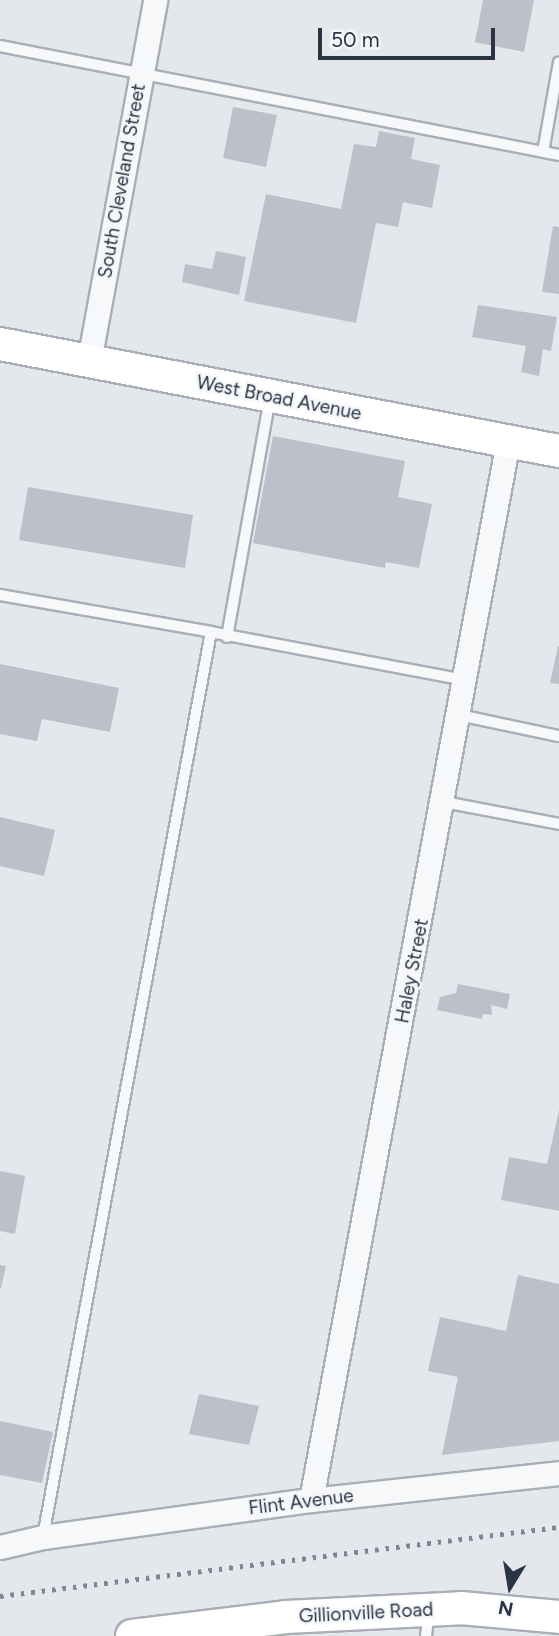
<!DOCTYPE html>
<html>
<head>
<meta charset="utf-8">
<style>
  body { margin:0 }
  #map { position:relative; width:559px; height:1636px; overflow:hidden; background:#e4e7ec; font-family:Figtree,sans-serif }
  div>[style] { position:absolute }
  .building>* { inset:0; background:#bbc0ca }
  .roads { filter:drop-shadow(2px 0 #a9aeb7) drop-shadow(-2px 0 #a9aeb7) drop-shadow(0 2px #a9aeb7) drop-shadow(0 -2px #a9aeb7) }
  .service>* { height:10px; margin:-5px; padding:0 5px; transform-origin:5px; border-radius:5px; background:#f7f8fa }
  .minor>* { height:23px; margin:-11.5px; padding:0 11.5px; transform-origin:11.5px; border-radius:11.5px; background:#f7f8fa }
  .secondary>* { height:32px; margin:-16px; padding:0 16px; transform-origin:16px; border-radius:16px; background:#fff }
  .rail>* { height:5px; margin-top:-2.5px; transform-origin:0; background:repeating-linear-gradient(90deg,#7d8696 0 3.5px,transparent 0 10.5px) }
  span { translate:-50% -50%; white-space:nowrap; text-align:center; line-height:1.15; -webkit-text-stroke:5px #f4f6f9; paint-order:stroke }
  .street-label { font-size:19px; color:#2b3445 }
  .north { position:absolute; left:475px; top:1552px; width:70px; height:70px; -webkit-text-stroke:5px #f4f6f9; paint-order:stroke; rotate:191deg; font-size:19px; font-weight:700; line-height:28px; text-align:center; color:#2b3445 }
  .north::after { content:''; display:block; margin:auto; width:24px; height:32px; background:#2b3445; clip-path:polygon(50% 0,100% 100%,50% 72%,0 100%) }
  .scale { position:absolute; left:318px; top:28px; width:177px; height:32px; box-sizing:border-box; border:4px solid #2b3445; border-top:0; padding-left:9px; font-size:21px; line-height:24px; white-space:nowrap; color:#2b3445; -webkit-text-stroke:5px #f4f6f9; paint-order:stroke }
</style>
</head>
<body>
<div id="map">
  <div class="building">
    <i style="clip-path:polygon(483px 0,534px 0,524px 52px,475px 42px)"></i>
    <i style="clip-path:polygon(233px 107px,277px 115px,266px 167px,223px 158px)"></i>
    <i style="clip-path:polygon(379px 131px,415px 138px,411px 159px,440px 165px,432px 208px,403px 202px,398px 227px,376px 223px,356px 323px,244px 301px,266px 194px,341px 209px,354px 144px,376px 147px)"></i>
    <i style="clip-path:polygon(553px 226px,559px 227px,559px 294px,542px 292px)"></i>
    <i style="clip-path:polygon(216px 251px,246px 257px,239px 295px,182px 282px,185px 264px,212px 269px)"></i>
    <i style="clip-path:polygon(478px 305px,557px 317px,551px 351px,543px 349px,539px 376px,521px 372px,526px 346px,472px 337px)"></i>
    <i style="clip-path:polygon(273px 436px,405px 461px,398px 497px,432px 504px,419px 568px,386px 562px,385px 568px,253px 543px)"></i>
    <i style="clip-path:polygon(28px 487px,193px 515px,185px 568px,19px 540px)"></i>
    <i style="clip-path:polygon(558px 646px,559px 646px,559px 684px,550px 683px)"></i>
    <i style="clip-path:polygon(0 664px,119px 688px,110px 732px,42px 719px,37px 741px,0 734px)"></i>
    <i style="clip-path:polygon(0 817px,55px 830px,44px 876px,0 866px)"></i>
    <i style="clip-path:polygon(458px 984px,510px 994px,507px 1009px,491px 1005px,492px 1015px,483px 1014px,482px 1019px,437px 1010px,440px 997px,456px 993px)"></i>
    <i style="clip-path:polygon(559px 1110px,559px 1211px,501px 1200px,509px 1157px,547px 1164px)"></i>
    <i style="clip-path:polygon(0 1171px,25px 1176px,15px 1234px,0 1231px)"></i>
    <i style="clip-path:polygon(0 1265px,6px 1266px,1px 1288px,0 1288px)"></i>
    <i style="clip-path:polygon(518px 1275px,559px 1284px,559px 1441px,442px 1455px,458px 1377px,428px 1371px,440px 1317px,506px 1331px)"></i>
    <i style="clip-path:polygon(199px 1394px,259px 1406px,249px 1445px,189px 1434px)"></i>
    <i style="clip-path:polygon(0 1421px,53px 1432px,42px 1483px,0 1475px)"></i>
  </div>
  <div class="roads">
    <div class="service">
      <i style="left:0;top:46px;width:570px;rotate:11.03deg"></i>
      <i style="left:543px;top:152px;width:91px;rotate:-79.9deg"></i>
      <i style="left:0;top:595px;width:214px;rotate:9.9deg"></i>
      <i style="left:211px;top:632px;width:920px;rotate:100.52deg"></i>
      <i style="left:211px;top:632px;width:258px;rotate:10.7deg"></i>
      <i style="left:227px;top:637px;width:243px;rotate:-79.8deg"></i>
      <i style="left:459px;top:715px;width:102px;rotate:11.9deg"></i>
      <i style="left:444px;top:802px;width:117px;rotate:10.8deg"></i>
      <i style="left:426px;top:1636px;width:25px;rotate:-83deg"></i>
    </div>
    <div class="minor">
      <i style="left:89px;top:361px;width:367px;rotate:-79.6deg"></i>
      <i style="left:311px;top:1500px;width:1077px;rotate:-79.46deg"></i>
      <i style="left:0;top:1547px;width:44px;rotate:-13.1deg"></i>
      <i style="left:43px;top:1537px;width:271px;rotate:-7.9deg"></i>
      <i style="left:311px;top:1500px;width:249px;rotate:-6.2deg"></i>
    </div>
    <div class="secondary">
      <i style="left:0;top:344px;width:569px;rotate:10.84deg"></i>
      <i style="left:132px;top:1636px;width:155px;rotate:-7deg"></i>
      <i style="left:286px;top:1617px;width:175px;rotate:-2.9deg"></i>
      <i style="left:461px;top:1608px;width:98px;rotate:5.2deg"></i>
    </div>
  </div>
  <div class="rail">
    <i style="left:0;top:1596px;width:563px;rotate:-7.04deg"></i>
  </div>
  <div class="street-label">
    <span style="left:122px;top:181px;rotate:-80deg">South Cleveland Street</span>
    <span style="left:279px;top:398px;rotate:11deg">West Broad Avenue</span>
    <span style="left:412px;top:971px;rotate:-79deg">Haley Street</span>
    <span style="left:301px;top:1502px;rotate:-7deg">Flint Avenue</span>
    <span style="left:366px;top:1613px;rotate:-3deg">Gillionville Road</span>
  </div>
  <div class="north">N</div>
  <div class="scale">50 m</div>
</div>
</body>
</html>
